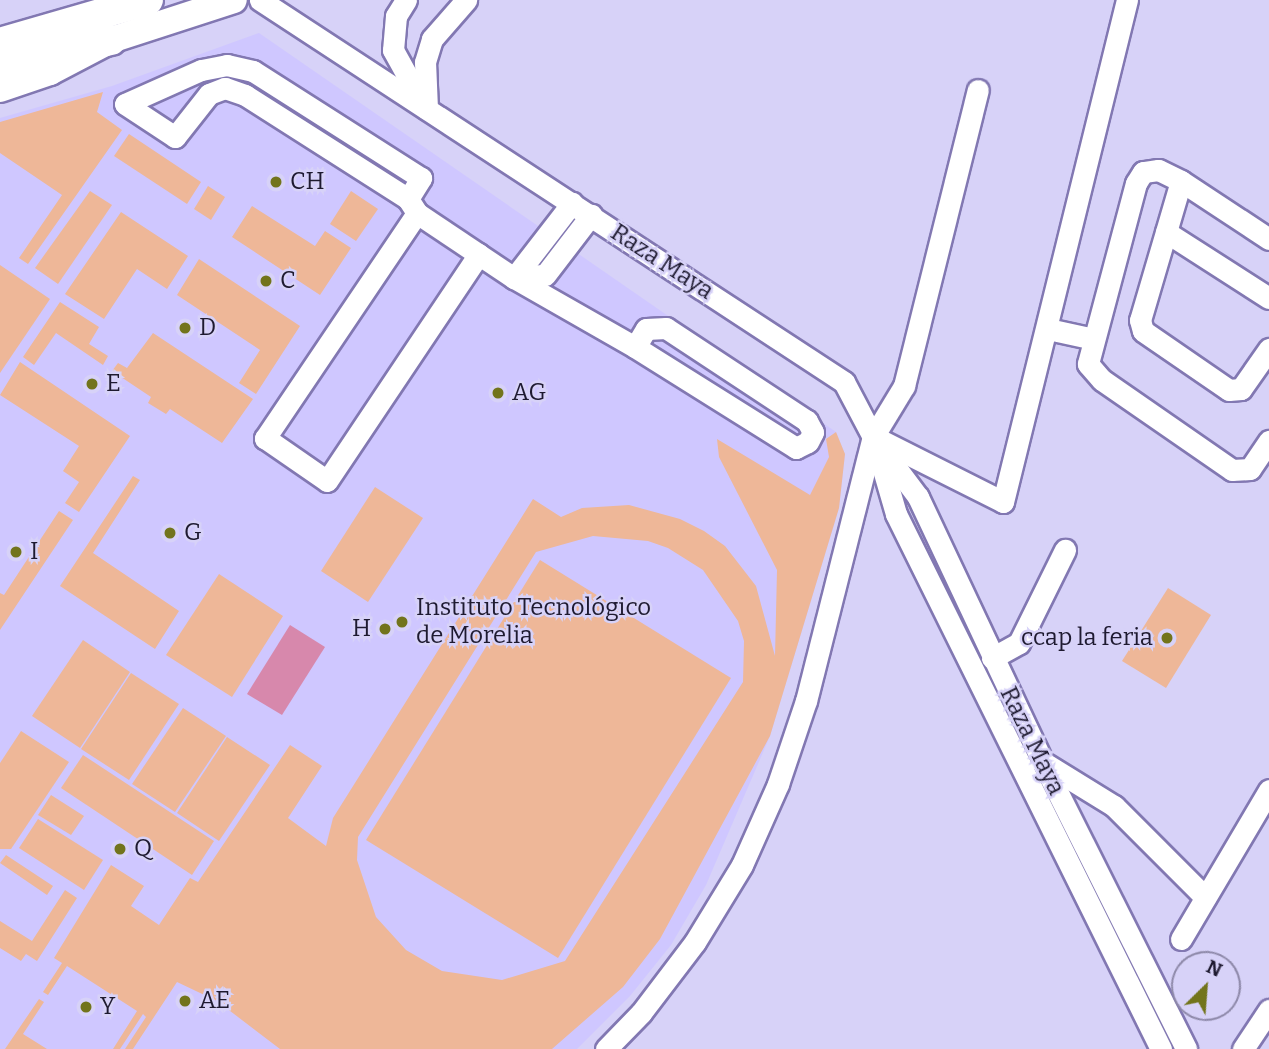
<!DOCTYPE html>
<html>
<head>
<meta charset="utf-8">
<style>
  body { margin:0 }
  #map { position:relative; width:1269px; height:1049px; overflow:hidden; background:#d7d2f8; font-family:Bitter,serif }
  div>[style] { position:absolute }
  .built>* { inset:0; background:#cfc7ff }
  .green>* { inset:0; background:#eeb798 }
  .water>* { inset:0; background:#d788ac }
  .roads { filter:drop-shadow(2px 0 #8278b2) drop-shadow(-2px 0 #8278b2) drop-shadow(0 2px #8278b2) drop-shadow(0 -2px #8278b2) }
  .minor>* { height:21px; margin:-10.5px; padding:0 10.5px; transform-origin:10.5px; border-radius:10.5px; background:#fff }
  .major>* { height:26px; margin:-13px; padding:0 13px; transform-origin:13px; border-radius:13px; background:#fff }
  .highway>* { height:30px; margin:-15px; padding:0 15px; transform-origin:15px; border-radius:15px; background:#fff }
  .dots>* { width:19px; height:19px; translate:-50% -50%; box-sizing:border-box; border:4px solid #d7d2f8; border-radius:50% }
  span { translate:-50% -50%; white-space:nowrap; text-align:center; line-height:1.15; -webkit-text-stroke:5px #d7d2f8; paint-order:stroke }
  .poi-label { font-size:24px; color:#1e1a30 }
  .left { translate:0 -50%; text-align:left }
  .right { translate:-100% -50%; text-align:right }
  .street-label { font-size:24px; color:#1e1a30 }
  .north { position:absolute; left:1171px; top:951px; width:70px; height:70px; box-sizing:border-box; background:#d7d2f8; border:2px solid #8d88a8; border-radius:50%; rotate:25deg; font-size:19px; font-weight:700; line-height:28px; text-align:center; color:#1e1a30 }
  .north::after { content:''; display:block; margin:auto; width:24px; height:32px; background:#72741b; clip-path:polygon(50% 0,100% 100%,50% 72%,0 100%) }
</style>
</head>
<body>
<div id="map">
  <div class="built">
    <i style="clip-path:polygon(259px 33px,836px 432px,845px 454px,839px 508px,770px 736px,706px 885px,671px 945px,630px 996px,577px 1049px,0 1049px,0 118px,112px 86px)"></i>
  </div>
  <div class="green">
    <i style="clip-path:polygon(103px 92px,97px 112px,122px 130px,28px 264px,19px 258px,62px 195px,0 153px,0 122px)"></i>
    <i style="clip-path:polygon(129px 134px,201px 182px,187px 204px,114px 156px)"></i>
    <i style="clip-path:polygon(208px 186px,225px 197px,211px 220px,194px 209px)"></i>
    <i style="clip-path:polygon(90px 191px,112px 205px,58px 284px,35px 268px)"></i>
    <i style="clip-path:polygon(351px 191px,378px 209px,356px 241px,330px 224px)"></i>
    <i style="clip-path:polygon(252px 206px,315px 246px,325px 231px,351px 248px,320px 295px,232px 237px)"></i>
    <i style="clip-path:polygon(121px 212px,188px 256px,167px 289px,137px 269px,104px 319px,65px 294px)"></i>
    <i style="clip-path:polygon(199px 259px,300px 326px,256px 394px,239px 383px,260px 350px,177px 295px)"></i>
    <i style="clip-path:polygon(0 265px,50px 299px,0 373px)"></i>
    <i style="clip-path:polygon(60px 302px,99px 327px,89px 344px,108px 356px,103px 365px,56px 333px,34px 365px,23px 357px)"></i>
    <i style="clip-path:polygon(153px 333px,253px 399px,222px 443px,170px 409px,166px 414px,148px 403px,151px 397px,112px 371px,118px 363px,127px 368px)"></i>
    <i style="clip-path:polygon(20px 362px,130px 436px,79px 512px,65px 503px,79px 482px,63px 471px,79px 446px,0 395px)"></i>
    <i style="clip-path:polygon(evenodd,836px 432px,845px 454px,839px 508px,770px 736px,660px 939px,623px 987px,552px 1049px,280px 1049px,217px 1001px,177px 982px,133px 1049px,125px 1049px,146px 1017px,143px 1014px,120px 1049px,113px 1049px,137px 1011px,67px 966px,48px 995px,43px 992px,62px 963px,54px 958px,111px 865px,144px 886px,131px 906px,159px 925px,190px 878px,198px 882px,290px 745px,322px 766px,288px 818px,326px 846px,333px 818px,533px 499px,561px 517px,582px 508px,629px 505px,680px 519px,704px 531px,725px 546px,756px 586px,775px 656px,777px 570px,719px 457px,717px 439px,810px 495px,829px 457px,826px 439px,836px 432px,593px 536px,648px 541px,668px 548px,703px 570px,738px 621px,744px 641px,743px 682px,565px 961px,502px 980px,442px 971px,406px 950px,376px 917px,357px 860px,358px 837px,536px 552px,593px 536px)"></i>
    <i style="clip-path:polygon(133px 476px,140px 480px,93px 553px,179px 611px,155px 649px,60px 586px)"></i>
    <i style="clip-path:polygon(375px 487px,423px 518px,368px 602px,321px 571px)"></i>
    <i style="clip-path:polygon(59px 511px,73px 520px,0 630px,0 593px,4px 595px)"></i>
    <i style="clip-path:polygon(540px 560px,731px 678px,558px 958px,366px 840px)"></i>
    <i style="clip-path:polygon(219px 574px,283px 616px,232px 697px,166px 655px)"></i>
    <i style="clip-path:polygon(1168px 588px,1211px 615px,1166px 688px,1122px 661px)"></i>
    <i style="clip-path:polygon(83px 640px,130px 672px,80px 748px,32px 716px)"></i>
    <i style="clip-path:polygon(131px 673px,179px 704px,129px 780px,81px 749px)"></i>
    <i style="clip-path:polygon(183px 708px,226px 736px,175px 812px,132px 784px)"></i>
    <i style="clip-path:polygon(21px 731px,69px 762px,11px 849px,0 849px,0 763px)"></i>
    <i style="clip-path:polygon(227px 737px,270px 765px,219px 841px,177px 813px)"></i>
    <i style="clip-path:polygon(83px 755px,214px 841px,192px 875px,61px 788px)"></i>
    <i style="clip-path:polygon(51px 795px,84px 816px,71px 835px,38px 815px)"></i>
    <i style="clip-path:polygon(38px 819px,103px 860px,84px 890px,19px 848px)"></i>
    <i style="clip-path:polygon(6px 855px,53px 886px,47px 895px,0 863px)"></i>
    <i style="clip-path:polygon(65px 890px,77px 898px,37px 961px,26px 954px,21px 961px,0 948px,0 921px,32px 941px)"></i>
    <i style="clip-path:polygon(39px 999px,44px 1002px,23px 1034px,47px 1049px,5px 1049px)"></i>
  </div>
  <div class="water">
    <i style="clip-path:polygon(290px 625px,325px 647px,282px 715px,247px 694px)"></i>
  </div>
  <div class="roads">
    <div class="minor">
      <i style="left:260px;top:0;width:698px;rotate:33.19deg"></i>
      <i style="left:844px;top:382px;width:62px;rotate:62.2deg"></i>
      <i style="left:873px;top:437px;width:75px;rotate:53.1deg"></i>
      <i style="left:918px;top:497px;width:292px;rotate:64.8deg"></i>
      <i style="left:1042px;top:761px;width:322px;rotate:63.4deg"></i>
      <i style="left:406px;top:0;width:19px;rotate:122deg"></i>
      <i style="left:396px;top:16px;width:34px;rotate:95deg"></i>
      <i style="left:393px;top:50px;width:56px;rotate:61.1deg"></i>
      <i style="left:427px;top:109px;width:47px;rotate:-92.4deg"></i>
      <i style="left:425px;top:62px;width:24px;rotate:-73deg"></i>
      <i style="left:432px;top:39px;width:52px;rotate:-48.9deg"></i>
      <i style="left:1181px;top:181px;width:145px;rotate:106.4deg"></i>
      <i style="left:1140px;top:320px;width:11px;rotate:75deg"></i>
      <i style="left:1143px;top:331px;width:104px;rotate:34.5deg"></i>
      <i style="left:1229px;top:390px;width:12px;rotate:-5deg"></i>
      <i style="left:1241px;top:389px;width:49px;rotate:-55deg"></i>
      <i style="left:408px;top:199px;width:25px;rotate:-58deg"></i>
      <i style="left:421px;top:178px;width:199px;rotate:-147.5deg"></i>
      <i style="left:253px;top:71px;width:27px;rotate:-167deg"></i>
      <i style="left:227px;top:65px;width:26px;rotate:169deg"></i>
      <i style="left:201px;top:70px;width:83px;rotate:155.9deg"></i>
      <i style="left:125px;top:104px;width:60px;rotate:33.4deg"></i>
      <i style="left:175px;top:137px;width:55px;rotate:-51.7deg"></i>
      <i style="left:209px;top:94px;width:17px;rotate:-21deg"></i>
      <i style="left:225px;top:88px;width:21px;rotate:19deg"></i>
      <i style="left:245px;top:95px;width:193px;rotate:32.5deg"></i>
      <i style="left:408px;top:199px;width:17px;rotate:57deg"></i>
      <i style="left:417px;top:213px;width:117px;rotate:33.8deg"></i>
      <i style="left:514px;top:278px;width:139px;rotate:29.7deg"></i>
      <i style="left:635px;top:347px;width:190px;rotate:32.1deg"></i>
      <i style="left:796px;top:448px;width:13px;rotate:-27deg"></i>
      <i style="left:808px;top:442px;width:11px;rotate:-63deg"></i>
      <i style="left:813px;top:432px;width:13px;rotate:-119deg"></i>
      <i style="left:807px;top:421px;width:169px;rotate:-146.6deg"></i>
      <i style="left:666px;top:328px;width:20px;rotate:177deg"></i>
      <i style="left:646px;top:329px;width:21px;rotate:121deg"></i>
      <i style="left:417px;top:213px;width:272px;rotate:124deg"></i>
      <i style="left:265px;top:438px;width:75px;rotate:34.7deg"></i>
      <i style="left:327px;top:481px;width:273px;rotate:-56.2deg"></i>
      <i style="left:1166px;top:232px;width:122px;rotate:32.7deg"></i>
      <i style="left:1269px;top:239px;width:105px;rotate:-146.6deg"></i>
      <i style="left:1181px;top:181px;width:25px;rotate:-154deg"></i>
      <i style="left:1158px;top:170px;width:15px;rotate:172deg"></i>
      <i style="left:1143px;top:172px;width:13px;rotate:122deg"></i>
      <i style="left:1136px;top:183px;width:187px;rotate:104.9deg"></i>
      <i style="left:1088px;top:364px;width:21px;rotate:49deg"></i>
      <i style="left:1102px;top:380px;width:158px;rotate:34.7deg"></i>
      <i style="left:1232px;top:470px;width:18px;rotate:-3deg"></i>
      <i style="left:1250px;top:469px;width:34px;rotate:-56deg"></i>
      <i style="left:514px;top:278px;width:31px;rotate:-6deg"></i>
      <i style="left:545px;top:275px;width:76px;rotate:-52.5deg"></i>
      <i style="left:514px;top:278px;width:95px;rotate:-52.3deg"></i>
      <i style="left:1048px;top:329px;width:47px;rotate:12.3deg"></i>
      <i style="left:878px;top:439px;width:140px;rotate:26.7deg"></i>
      <i style="left:1003px;top:502px;width:517px;rotate:-76.13deg"></i>
      <i style="left:878px;top:452px;width:65px;rotate:73.8deg"></i>
      <i style="left:896px;top:514px;width:597px;rotate:63.65deg"></i>
      <i style="left:992px;top:658px;width:31px;rotate:-29deg"></i>
      <i style="left:1019px;top:643px;width:104px;rotate:-63.7deg"></i>
      <i style="left:1041px;top:761px;width:86px;rotate:31.7deg"></i>
      <i style="left:1114px;top:806px;width:129px;rotate:45deg"></i>
      <i style="left:1181px;top:939px;width:173px;rotate:-59.4deg"></i>
      <i style="left:606px;top:1049px;width:50px;rotate:-45.8deg"></i>
      <i style="left:641px;top:1013px;width:89px;rotate:-52.7deg"></i>
      <i style="left:695px;top:942px;width:90px;rotate:-58.6deg"></i>
      <i style="left:742px;top:865px;width:89px;rotate:-66deg"></i>
      <i style="left:778px;top:784px;width:88px;rotate:-71.4deg"></i>
      <i style="left:806px;top:701px;width:272px;rotate:-75.8deg"></i>
      <i style="left:873px;top:437px;width:60px;rotate:-58.7deg"></i>
      <i style="left:904px;top:386px;width:305px;rotate:-76deg"></i>
      <i style="left:1243px;top:1049px;width:47px;rotate:-56.3deg"></i>
    </div>
    <div class="major">
      <i style="left:0;top:89px;width:53px;rotate:-18.8deg"></i>
      <i style="left:50px;top:72px;width:69px;rotate:-27.7deg"></i>
      <i style="left:111px;top:40px;width:129px;rotate:-18deg"></i>
    </div>
    <div class="highway">
      <i style="left:0;top:43px;width:154px;rotate:-16.2deg"></i>
      <i style="left:0;top:65px;width:114px;rotate:-12.7deg"></i>
    </div>
  </div>
  <div class="dots">
    <i style="left:276px;top:182px;background:#72741b"></i>
    <i style="left:266px;top:281px;background:#72741b"></i>
    <i style="left:185px;top:328px;background:#72741b"></i>
    <i style="left:92px;top:384px;background:#72741b"></i>
    <i style="left:498px;top:393px;background:#72741b"></i>
    <i style="left:170px;top:533px;background:#72741b"></i>
    <i style="left:16px;top:552px;background:#72741b"></i>
    <i style="left:402px;top:622px;background:#72741b"></i>
    <i style="left:385px;top:629px;background:#72741b"></i>
    <i style="left:1167px;top:638px;background:#72741b"></i>
    <i style="left:120px;top:849px;background:#72741b"></i>
    <i style="left:185px;top:1001px;background:#72741b"></i>
    <i style="left:86px;top:1007px;background:#72741b"></i>
  </div>
  <div class="poi-label">
    <span class="left" style="left:290px;top:182px">CH</span>
    <span class="left" style="left:280px;top:281px">C</span>
    <span class="left" style="left:199px;top:328px">D</span>
    <span class="left" style="left:106px;top:384px">E</span>
    <span class="left" style="left:512px;top:393px">AG</span>
    <span class="left" style="left:184px;top:533px">G</span>
    <span class="left" style="left:30px;top:552px">I</span>
    <span class="left" style="left:416px;top:622px">Instituto Tecnológico<br>de Morelia</span>
    <span class="right" style="left:371px;top:629px">H</span>
    <span class="right" style="left:1153px;top:638px">ccap la feria</span>
    <span class="left" style="left:134px;top:849px">Q</span>
    <span class="left" style="left:199px;top:1001px">AE</span>
    <span class="left" style="left:100px;top:1007px">Y</span>
  </div>
  <div class="street-label">
    <span style="left:662px;top:262px;rotate:33deg">Raza Maya</span>
    <span style="left:1032px;top:741px;rotate:64deg">Raza Maya</span>
  </div>
  <div class="north">N</div>
</div>
</body>
</html>
